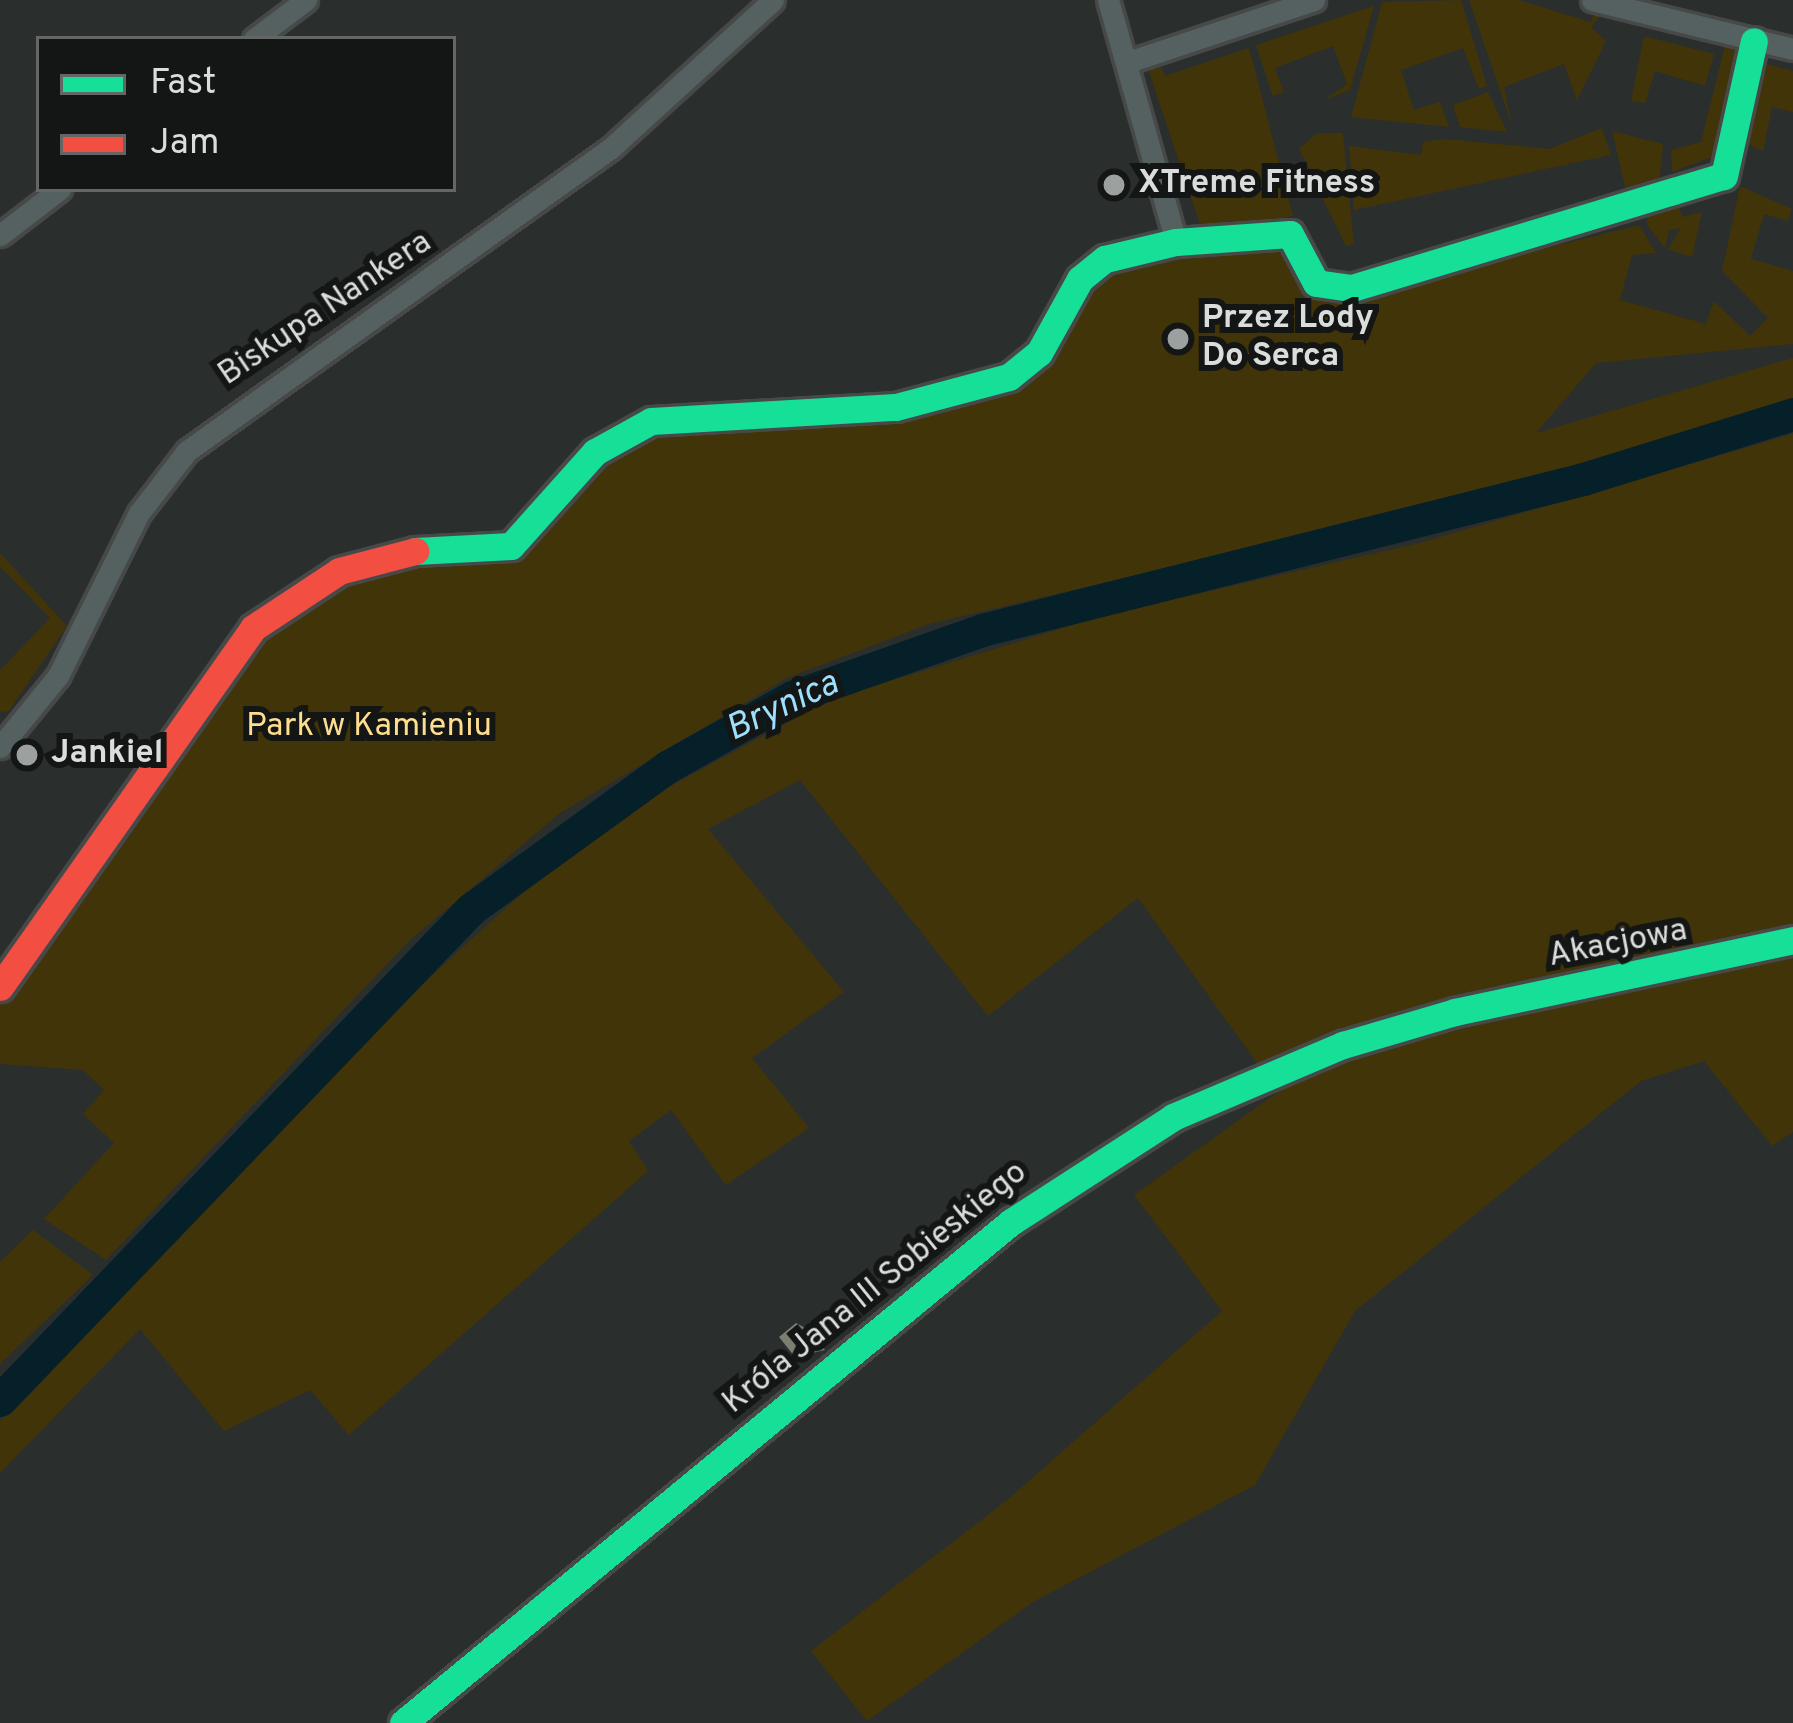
<!DOCTYPE html>
<html>
<head>
<meta charset="utf-8">
<style>
  body { margin:0 }
  #map { position:relative; width:1793px; height:1723px; overflow:hidden; background:#2a2e2c; font-family:Overpass,sans-serif }
  div>[style] { position:absolute }
  .green>* { inset:0; background:#423409 }
  .river>* { height:33px; margin:-16.5px; padding:0 16.5px; transform-origin:16.5px; border-radius:16.5px; background:#06202a }
  .building>* { inset:0; background:#798071 }
  .roads { filter:drop-shadow(3px 0 #474948) drop-shadow(-3px 0 #474948) drop-shadow(0 3px #474948) drop-shadow(0 -3px #474948) }
  .street>* { height:21px; margin:-10.5px; padding:0 10.5px; transform-origin:10.5px; border-radius:10.5px; background:#546160 }
  .fast>* { height:27px; margin:-13.5px; padding:0 13.5px; transform-origin:13.5px; border-radius:13.5px; background:#16e098 }
  .jam>* { height:27px; margin:-13.5px; padding:0 13.5px; transform-origin:13.5px; border-radius:13.5px; background:#f24e42 }
  .dots>* { width:33px; height:33px; translate:-50% -50%; box-sizing:border-box; border:6px solid #131614; border-radius:50% }
  span { translate:-50% -50%; white-space:nowrap; text-align:center; line-height:1.15; -webkit-text-stroke:12px #131614; paint-order:stroke }
  .poi-label { font-size:33px; color:#dadddb; font-weight:700 }
  .left { translate:0 -50%; text-align:left }
  .street-label { font-size:33px; color:#dadddb }
  .park-label { font-size:33px; color:#fdde8e }
  .water-label { font-size:36px; color:#9ddffd; font-style:italic }
  .legend { position:absolute; left:36px; top:36px; width:420px; height:156px; box-sizing:border-box; background:#131614; border:3px solid #636664; margin:0; padding:15px 21px; list-style:none; font-size:36px; color:#dadddb }
  .legend li { display:flex; align-items:center; gap:24px; height:60px }
  .legend b { width:60px; border:3px solid #636664 }
</style>
</head>
<body>
<div id="map">
  <div class="green">
    <i style="clip-path:polygon(1461px 0,1487px 86px,1479px 89px,1463px 48px,1401px 70px,1414px 110px,1440px 102px,1449px 127px,1351px 117px,1382px 2px)"></i>
    <i style="clip-path:polygon(1469px 0,1518px 0,1591px 22px,1596px 7px,1606px 9px,1591px 27px,1606px 41px,1577px 100px,1564px 64px,1504px 87px,1512px 125px)"></i>
    <i style="clip-path:polygon(1374px 6px,1350px 90px,1324px 100px,1347px 84px,1333px 46px,1275px 68px,1284px 92px,1273px 96px,1256px 45px)"></i>
    <i style="clip-path:polygon(1647px 21px,1644px 36px,1714px 54px,1705px 86px,1655px 71px,1645px 103px,1631px 101px)"></i>
    <i style="clip-path:polygon(1726px 41px,1740px 50px,1715px 156px,1672px 172px,1671px 150px,1701px 142px)"></i>
    <i style="clip-path:polygon(1249px 48px,1293px 216px,1203px 233px,1146px 63px,1158px 59px,1165px 76px)"></i>
    <i style="clip-path:polygon(1768px 56px,1767px 64px,1793px 71px,1793px 112px,1772px 107px,1763px 151px,1744px 142px)"></i>
    <i style="clip-path:polygon(1488px 92px,1507px 132px,1460px 127px,1453px 105px)"></i>
    <i style="clip-path:polygon(1602px 128px,1611px 155px,1354px 210px,1349px 146px,1421px 155px,1423px 142px,1446px 139px,1549px 149px)"></i>
    <i style="clip-path:polygon(1612px 131px,1663px 144px,1659px 187px,1627px 195px)"></i>
    <i style="clip-path:polygon(1317px 133px,1343px 133px,1354px 244px,1346px 246px,1318px 189px,1329px 186px,1326px 172px,1312px 174px,1299px 149px)"></i>
    <i style="clip-path:polygon(1740px 186px,1792px 209px,1788px 221px,1764px 214px,1751px 259px,1793px 271px,1793px 344px,1596px 363px,1536px 433px,1793px 358px,1793px 401px,1525px 483px,929px 624px,787px 678px,560px 813px,409px 941px,106px 1260px,44px 1219px,114px 1143px,83px 1114px,104px 1090px,83px 1070px,0 1064px,0 995px,253px 636px,358px 567px,493px 557px,619px 441px,1000px 387px,1106px 266px,1283px 243px,1350px 297px,1639px 225px,1656px 253px,1632px 255px,1620px 300px,1706px 324px,1714px 301px,1750px 336px,1768px 318px,1722px 271px)"></i>
    <i style="clip-path:polygon(1677px 198px,1682px 217px,1702px 212px,1692px 257px,1668px 249px,1681px 228px,1669px 230px,1665px 248px,1647px 225px,1648px 210px)"></i>
    <i style="clip-path:polygon(1793px 434px,1793px 1132px,1772px 1146px,1704px 1061px,1641px 1081px,1355px 1311px,1255px 1485px,1033px 1602px,867px 1721px,811px 1651px,1006px 1501px,1222px 1311px,1134px 1195px,1278px 1092px,1138px 898px,988px 1016px,800px 780px,708px 829px,844px 992px,752px 1058px,809px 1128px,726px 1185px,671px 1110px,629px 1141px,648px 1171px,349px 1435px,310px 1390px,224px 1431px,140px 1329px,0 1473px,0 1421px,403px 1002px,540px 877px,656px 794px,831px 699px,1113px 613px,1420px 543px)"></i>
    <i style="clip-path:polygon(0 553px,67px 626px,8px 712px,0 711px,0 670px,50px 618px,0 567px)"></i>
    <i style="clip-path:polygon(33px 1230px,93px 1275px,0 1364px,0 1262px)"></i>
  </div>
  <div class="river">
    <i style="left:0;top:1400px;width:680px;rotate:-46.19deg"></i>
    <i style="left:471px;top:909px;width:242px;rotate:-35.9deg"></i>
    <i style="left:667px;top:767px;width:143px;rotate:-29.2deg"></i>
    <i style="left:792px;top:697px;width:201px;rotate:-19.4deg"></i>
    <i style="left:982px;top:630px;width:620px;rotate:-14.1deg"></i>
    <i style="left:1583px;top:479px;width:220px;rotate:-17.2deg"></i>
  </div>
  <div class="building">
    <i style="clip-path:polygon(796px 1323px,809px 1330px,825px 1350px,795px 1357px,779px 1337px)"></i>
  </div>
  <div class="roads">
    <div class="street">
      <i style="left:1108px;top:0;width:251px;rotate:74.3deg"></i>
      <i style="left:1592px;top:0;width:207px;rotate:13.7deg"></i>
      <i style="left:254px;top:39px;width:65px;rotate:-36.9deg"></i>
      <i style="left:1128px;top:62px;width:196px;rotate:-18.4deg"></i>
      <i style="left:0;top:235px;width:76px;rotate:-37.5deg"></i>
      <i style="left:0;top:747px;width:92px;rotate:-50.8deg"></i>
      <i style="left:58px;top:676px;width:182px;rotate:-63.6deg"></i>
      <i style="left:139px;top:513px;width:78px;rotate:-52.3deg"></i>
      <i style="left:187px;top:451px;width:521px;rotate:-35.55deg"></i>
      <i style="left:611px;top:148px;width:219px;rotate:-42.4deg"></i>
    </div>
    <div class="fast">
      <i style="left:415px;top:551px;width:96px;rotate:-3deg"></i>
      <i style="left:511px;top:546px;width:126px;rotate:-48.2deg"></i>
      <i style="left:595px;top:452px;width:64px;rotate:-29deg"></i>
      <i style="left:651px;top:421px;width:245px;rotate:-3.3deg"></i>
      <i style="left:896px;top:407px;width:117px;rotate:-14.9deg"></i>
      <i style="left:1009px;top:377px;width:38px;rotate:-39deg"></i>
      <i style="left:1039px;top:353px;width:85px;rotate:-61deg"></i>
      <i style="left:1080px;top:279px;width:32px;rotate:-39deg"></i>
      <i style="left:1105px;top:259px;width:73px;rotate:-13.5deg"></i>
      <i style="left:1176px;top:242px;width:114px;rotate:-4deg"></i>
      <i style="left:1290px;top:234px;width:55px;rotate:62deg"></i>
      <i style="left:1316px;top:283px;width:36px;rotate:8deg"></i>
      <i style="left:1352px;top:288px;width:388px;rotate:-16.8deg"></i>
      <i style="left:1724px;top:176px;width:138px;rotate:-77.5deg"></i>
      <i style="left:403px;top:1723px;width:788px;rotate:-39.49deg"></i>
      <i style="left:1011px;top:1222px;width:193px;rotate:-32.9deg"></i>
      <i style="left:1173px;top:1117px;width:185px;rotate:-23deg"></i>
      <i style="left:1343px;top:1045px;width:117px;rotate:-16.4deg"></i>
      <i style="left:1455px;top:1012px;width:346px;rotate:-12deg"></i>
    </div>
    <div class="jam">
      <i style="left:0;top:987px;width:439px;rotate:-54.8deg"></i>
      <i style="left:253px;top:628px;width:103px;rotate:-33.5deg"></i>
      <i style="left:339px;top:571px;width:79px;rotate:-14.7deg"></i>
    </div>
  </div>
  <div class="dots">
    <i style="left:1114px;top:185px;background:#9ca09e"></i>
    <i style="left:1178px;top:339px;background:#9ca09e"></i>
    <i style="left:27px;top:755px;background:#9ca09e"></i>
  </div>
  <div class="poi-label">
    <span class="left" style="left:1138px;top:185px">XTreme Fitness</span>
    <span class="left" style="left:1202px;top:339px">Przez Lody<br>Do Serca</span>
    <span class="left" style="left:51px;top:755px">Jankiel</span>
  </div>
  <div class="street-label">
    <span style="left:326px;top:310px;rotate:-34deg">Biskupa Nankera</span>
    <span style="left:1618px;top:945px;rotate:-11deg">Akacjowa</span>
    <span style="left:876px;top:1289px;rotate:-39deg">Króla Jana III Sobieskiego</span>
  </div>
  <div class="park-label">
    <span style="left:369px;top:728px">Park w Kamieniu</span>
  </div>
  <div class="water-label">
    <span style="left:783px;top:708px;rotate:-25deg">Brynica</span>
  </div>
  <ul class="legend">
  <li><b style="height:15px;background:#16e098"></b>Fast</li>
  <li><b style="height:15px;background:#f24e42"></b>Jam</li>
  </ul>
</div>
</body>
</html>
